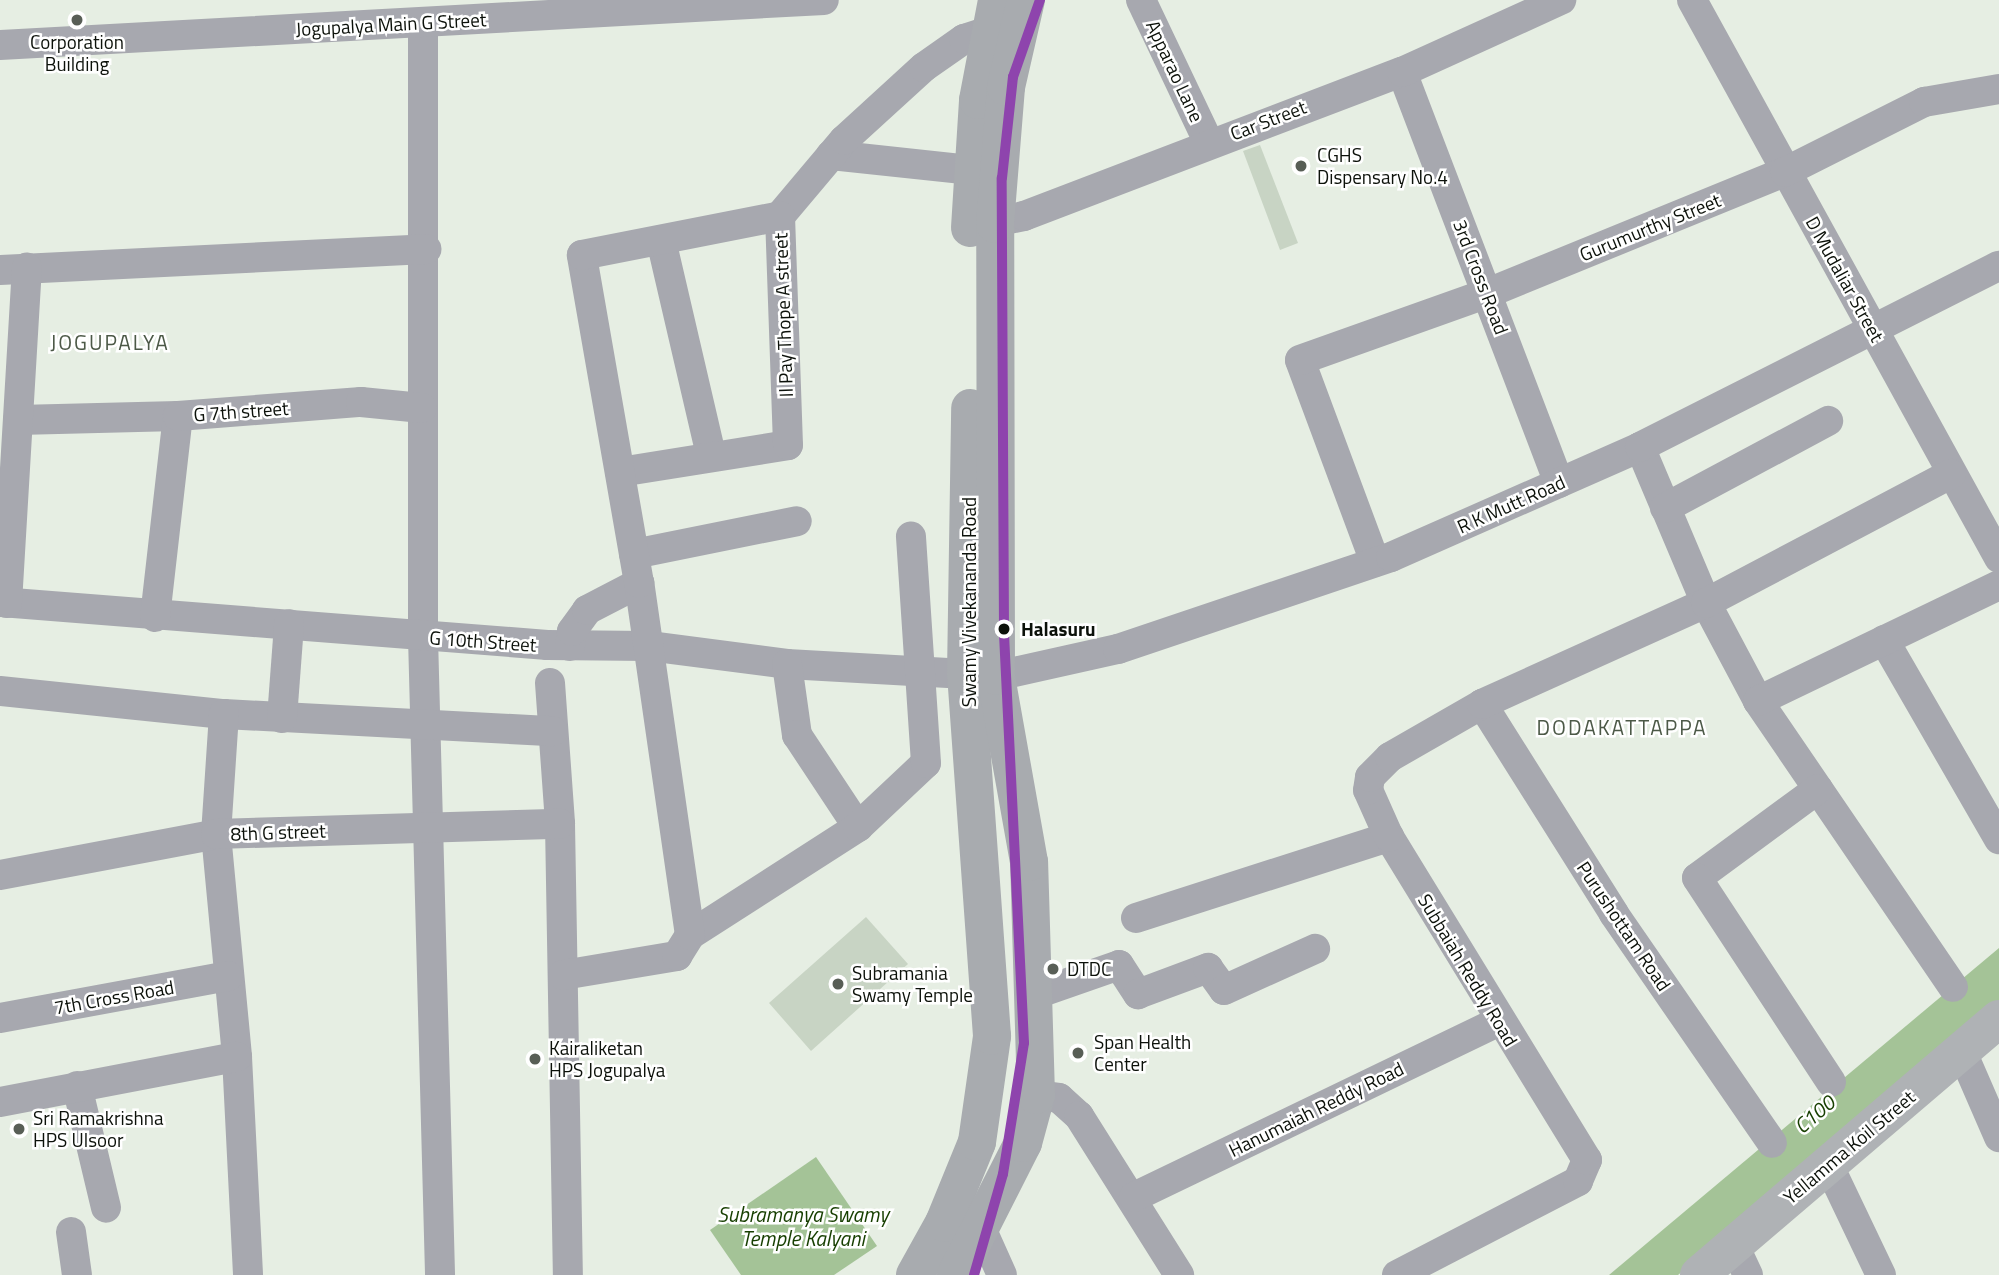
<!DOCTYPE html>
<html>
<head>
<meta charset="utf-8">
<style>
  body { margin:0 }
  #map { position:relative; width:1999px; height:1275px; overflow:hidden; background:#e6eee3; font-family:"Titillium Web",sans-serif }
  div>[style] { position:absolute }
  .water>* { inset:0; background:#a4c397 }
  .building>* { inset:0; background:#c8d4c4 }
  .street>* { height:30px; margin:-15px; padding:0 15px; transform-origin:15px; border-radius:15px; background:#a7a8af }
  .secondary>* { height:38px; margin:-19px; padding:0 19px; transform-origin:19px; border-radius:19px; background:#afb2b5 }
  .primary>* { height:38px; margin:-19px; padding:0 19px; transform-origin:19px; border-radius:19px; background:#a8abaf }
  .metro-1>* { height:10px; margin:-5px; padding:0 5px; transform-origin:5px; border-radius:5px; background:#8e44ad }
  .dots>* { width:19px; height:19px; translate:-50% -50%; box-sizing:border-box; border:4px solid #fff; border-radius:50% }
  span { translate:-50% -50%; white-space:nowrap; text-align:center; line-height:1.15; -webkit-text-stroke:5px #fff; paint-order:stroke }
  .street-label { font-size:19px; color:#0c110a }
  .poi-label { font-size:19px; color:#0c110a }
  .left { translate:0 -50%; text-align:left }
  .stop-label { font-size:19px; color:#0c110a; font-weight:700 }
  .neighbourhood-label { font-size:21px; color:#4c5947; letter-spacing:2px }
  .water-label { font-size:21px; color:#173f01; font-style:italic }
</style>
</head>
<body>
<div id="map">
  <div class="water">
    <i style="clip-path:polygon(1999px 948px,1999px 1001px,1678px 1275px,1609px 1275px)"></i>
    <i style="clip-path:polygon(816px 1157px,877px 1246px,834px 1275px,741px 1275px,710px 1230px)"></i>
  </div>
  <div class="building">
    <i style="clip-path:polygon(1260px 145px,1298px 243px,1280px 250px,1243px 151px)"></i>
    <i style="clip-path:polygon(866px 917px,908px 964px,811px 1051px,769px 1003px)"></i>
  </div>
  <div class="street">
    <i style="left:1141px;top:0;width:158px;rotate:64.6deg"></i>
    <i style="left:1692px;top:0;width:637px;rotate:61.18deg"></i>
    <i style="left:423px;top:23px;width:614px;rotate:90deg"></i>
    <i style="left:423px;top:637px;width:638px;rotate:88.47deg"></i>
    <i style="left:0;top:45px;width:825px;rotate:-3.13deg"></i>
    <i style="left:1402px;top:72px;width:440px;rotate:69.1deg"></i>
    <i style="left:831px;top:155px;width:142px;rotate:6.1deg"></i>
    <i style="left:974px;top:226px;width:51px;rotate:-11.3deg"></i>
    <i style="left:1024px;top:216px;width:404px;rotate:-20.9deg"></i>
    <i style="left:1402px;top:72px;width:175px;rotate:-24.4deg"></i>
    <i style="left:661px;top:240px;width:221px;rotate:76.9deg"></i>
    <i style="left:0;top:270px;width:427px;rotate:-2.8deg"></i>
    <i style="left:18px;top:420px;width:160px;rotate:-1.4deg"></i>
    <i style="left:1640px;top:447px;width:169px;rotate:67.1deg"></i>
    <i style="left:1706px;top:603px;width:111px;rotate:62deg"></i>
    <i style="left:1758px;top:701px;width:346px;rotate:55.7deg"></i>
    <i style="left:620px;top:472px;width:170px;rotate:-9.1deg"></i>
    <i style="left:788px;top:445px;width:229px;rotate:-92deg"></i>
    <i style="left:780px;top:216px;width:99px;rotate:-49.9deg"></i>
    <i style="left:844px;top:140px;width:108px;rotate:-42.4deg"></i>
    <i style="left:924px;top:67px;width:49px;rotate:-35deg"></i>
    <i style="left:964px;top:39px;width:26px;rotate:-18deg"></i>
    <i style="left:1665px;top:508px;width:185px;rotate:-28.1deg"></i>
    <i style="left:634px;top:554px;width:166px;rotate:-11.4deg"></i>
    <i style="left:1375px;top:562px;width:215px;rotate:-110.4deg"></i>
    <i style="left:1300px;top:360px;width:200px;rotate:-19.6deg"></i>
    <i style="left:1488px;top:293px;width:321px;rotate:-22.2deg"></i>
    <i style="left:1785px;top:172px;width:156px;rotate:-26.7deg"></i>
    <i style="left:1924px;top:102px;width:76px;rotate:-9.8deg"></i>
    <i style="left:0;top:602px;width:549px;rotate:4.49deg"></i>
    <i style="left:547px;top:645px;width:102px;rotate:0.6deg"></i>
    <i style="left:649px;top:646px;width:139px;rotate:7.4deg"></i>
    <i style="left:787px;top:664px;width:179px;rotate:3.2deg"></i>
    <i style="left:7px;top:603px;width:336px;rotate:-86.6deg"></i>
    <i style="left:155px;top:617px;width:202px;rotate:-83.5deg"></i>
    <i style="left:178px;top:416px;width:184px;rotate:-4.4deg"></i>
    <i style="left:361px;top:402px;width:61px;rotate:5.6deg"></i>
    <i style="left:1884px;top:640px;width:230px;rotate:60deg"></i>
    <i style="left:570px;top:646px;width:15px;rotate:-82deg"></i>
    <i style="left:572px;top:631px;width:26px;rotate:-54deg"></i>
    <i style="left:587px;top:610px;width:59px;rotate:-27.4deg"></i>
    <i style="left:787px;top:664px;width:72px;rotate:82deg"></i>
    <i style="left:797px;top:735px;width:110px;rotate:56.5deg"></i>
    <i style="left:996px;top:676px;width:125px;rotate:-12.5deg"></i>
    <i style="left:1118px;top:649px;width:288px;rotate:-18.6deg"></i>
    <i style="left:1391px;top:557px;width:272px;rotate:-23.8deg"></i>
    <i style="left:1640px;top:447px;width:402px;rotate:-26.8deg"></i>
    <i style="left:550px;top:683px;width:141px;rotate:85.9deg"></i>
    <i style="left:560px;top:824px;width:451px;rotate:89deg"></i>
    <i style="left:0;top:691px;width:225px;rotate:5.9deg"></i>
    <i style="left:224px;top:714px;width:329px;rotate:3deg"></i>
    <i style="left:1758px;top:701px;width:267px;rotate:-25.7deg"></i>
    <i style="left:1482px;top:704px;width:248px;rotate:57.8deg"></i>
    <i style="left:1614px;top:914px;width:278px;rotate:55.4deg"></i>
    <i style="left:224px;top:714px;width:120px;rotate:93.8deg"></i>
    <i style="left:216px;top:834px;width:224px;rotate:84.6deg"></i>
    <i style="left:237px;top:1057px;width:218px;rotate:87.1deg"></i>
    <i style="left:282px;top:718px;width:94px;rotate:-85.7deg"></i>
    <i style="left:1818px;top:789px;width:150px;rotate:143.7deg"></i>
    <i style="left:1697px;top:878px;width:244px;rotate:56.7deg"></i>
    <i style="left:0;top:875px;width:220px;rotate:-10.7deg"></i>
    <i style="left:216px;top:834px;width:344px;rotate:-1.7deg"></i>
    <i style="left:1136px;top:918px;width:266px;rotate:-17.8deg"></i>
    <i style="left:690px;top:935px;width:200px;rotate:-32.7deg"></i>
    <i style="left:858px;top:827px;width:93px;rotate:-43.3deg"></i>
    <i style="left:926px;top:763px;width:227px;rotate:-93.8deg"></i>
    <i style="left:563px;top:975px;width:116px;rotate:-9.5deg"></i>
    <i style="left:677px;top:956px;width:25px;rotate:-58deg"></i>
    <i style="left:690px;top:935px;width:356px;rotate:-98.2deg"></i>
    <i style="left:639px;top:583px;width:333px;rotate:-99.9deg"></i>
    <i style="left:582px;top:255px;width:202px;rotate:-11.1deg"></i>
    <i style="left:1033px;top:995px;width:91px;rotate:-19.2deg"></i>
    <i style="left:1119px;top:965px;width:35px;rotate:57deg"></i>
    <i style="left:1138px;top:994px;width:75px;rotate:-20.4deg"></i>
    <i style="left:1208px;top:968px;width:27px;rotate:54deg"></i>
    <i style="left:1224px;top:990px;width:100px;rotate:-24.3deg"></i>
    <i style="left:0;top:1018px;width:232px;rotate:-10.4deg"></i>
    <i style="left:1962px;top:1052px;width:93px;rotate:66.5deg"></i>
    <i style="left:77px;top:1086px;width:125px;rotate:76.6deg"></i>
    <i style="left:1036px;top:1095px;width:23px;rotate:7deg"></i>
    <i style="left:1059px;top:1098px;width:27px;rotate:42deg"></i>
    <i style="left:1079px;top:1116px;width:188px;rotate:57.8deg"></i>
    <i style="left:0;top:1102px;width:241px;rotate:-10.8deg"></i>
    <i style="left:1828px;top:1164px;width:123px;rotate:64.5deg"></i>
    <i style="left:1134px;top:1197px;width:404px;rotate:-25.7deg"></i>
    <i style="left:981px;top:1228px;width:51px;rotate:65.9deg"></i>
    <i style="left:71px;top:1232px;width:43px;rotate:82.1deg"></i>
    <i style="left:1734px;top:1245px;width:33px;rotate:65deg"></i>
    <i style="left:1397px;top:1275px;width:204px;rotate:-27.4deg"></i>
    <i style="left:1578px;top:1181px;width:23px;rotate:-67deg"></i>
    <i style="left:1587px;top:1160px;width:379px;rotate:-121.5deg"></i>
    <i style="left:1389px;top:837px;width:51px;rotate:-114.1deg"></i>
    <i style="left:1368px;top:790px;width:13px;rotate:-81deg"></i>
    <i style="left:1370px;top:777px;width:28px;rotate:-45deg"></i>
    <i style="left:1390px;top:757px;width:106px;rotate:-29.9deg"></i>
    <i style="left:1482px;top:704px;width:246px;rotate:-24.3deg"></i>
    <i style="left:1706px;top:603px;width:277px;rotate:-27.8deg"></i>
  </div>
  <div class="secondary">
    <i style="left:1699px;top:1275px;width:394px;rotate:-40.5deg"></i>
  </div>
  <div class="primary">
    <i style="left:970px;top:228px;width:128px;rotate:-86.4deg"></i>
    <i style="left:978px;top:100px;width:102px;rotate:-79.2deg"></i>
    <i style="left:915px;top:1275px;width:60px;rotate:-60.9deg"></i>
    <i style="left:944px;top:1223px;width:87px;rotate:-67.8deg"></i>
    <i style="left:977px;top:1142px;width:107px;rotate:-81.9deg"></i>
    <i style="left:992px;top:1036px;width:363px;rotate:-94.1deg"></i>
    <i style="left:966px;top:674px;width:266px;rotate:-89.1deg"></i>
    <i style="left:956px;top:1275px;width:148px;rotate:-63.1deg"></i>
    <i style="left:1023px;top:1143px;width:50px;rotate:-74.8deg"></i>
    <i style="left:1036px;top:1095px;width:233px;rotate:-91.7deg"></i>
    <i style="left:1029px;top:862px;width:189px;rotate:-100.1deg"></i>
    <i style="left:996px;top:676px;width:452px;rotate:-90.1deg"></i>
    <i style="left:995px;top:224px;width:137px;rotate:-85.4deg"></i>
    <i style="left:1006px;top:87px;width:89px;rotate:-77.1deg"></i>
  </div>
  <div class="metro-1">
    <i style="left:974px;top:1275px;width:105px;rotate:-74deg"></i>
    <i style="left:1003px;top:1174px;width:133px;rotate:-80.9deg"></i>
    <i style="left:1024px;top:1043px;width:413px;rotate:-92.8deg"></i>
    <i style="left:1004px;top:630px;width:452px;rotate:-90.3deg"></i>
    <i style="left:1002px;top:178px;width:102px;rotate:-83.8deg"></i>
    <i style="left:1013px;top:77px;width:82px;rotate:-70.7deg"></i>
  </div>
  <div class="dots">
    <i style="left:77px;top:20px;background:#585e56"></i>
    <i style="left:1301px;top:166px;background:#585e56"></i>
    <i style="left:1004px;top:629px;background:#0c110a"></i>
    <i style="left:1053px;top:969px;background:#585e56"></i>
    <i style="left:838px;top:984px;background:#585e56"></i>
    <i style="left:1078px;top:1053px;background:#585e56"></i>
    <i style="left:535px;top:1059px;background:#585e56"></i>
    <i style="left:19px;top:1129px;background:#585e56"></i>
  </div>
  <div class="street-label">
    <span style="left:391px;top:24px;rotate:-3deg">Jogupalya Main G Street</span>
    <span style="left:1175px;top:71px;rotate:65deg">Apparao Lane</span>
    <span style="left:1268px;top:120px;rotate:-21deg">Car Street</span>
    <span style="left:1650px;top:227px;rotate:-22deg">Gurumurthy Street</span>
    <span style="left:1481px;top:277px;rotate:69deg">3rd Cross Road</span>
    <span style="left:1845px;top:279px;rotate:61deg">D Mudaliar Street</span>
    <span style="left:783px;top:315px;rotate:-92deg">Il Pay Thope A street</span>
    <span style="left:241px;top:411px;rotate:-4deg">G 7th street</span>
    <span style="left:1511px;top:504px;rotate:-24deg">R K Mutt Road</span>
    <span style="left:969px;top:602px;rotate:-90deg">Swamy Vivekananda Road</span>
    <span style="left:483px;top:641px;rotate:4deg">G 10th Street</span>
    <span style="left:278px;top:832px;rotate:-2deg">8th G street</span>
    <span style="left:1624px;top:926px;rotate:56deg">Purushottam Road</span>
    <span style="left:1468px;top:970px;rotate:59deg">Subbaiah Reddy Road</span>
    <span style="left:114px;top:997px;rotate:-10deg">7th Cross Road</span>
    <span style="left:1316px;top:1109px;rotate:-26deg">Hanumaiah Reddy Road</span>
    <span style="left:1849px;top:1147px;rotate:-40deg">Yellamma Koil Street</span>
  </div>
  <div class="poi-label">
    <span style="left:77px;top:53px">Corporation<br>Building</span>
    <span class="left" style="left:1317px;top:166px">CGHS<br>Dispensary No.4</span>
    <span class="left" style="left:1067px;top:969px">DTDC</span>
    <span class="left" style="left:852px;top:984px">Subramania<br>Swamy Temple</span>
    <span class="left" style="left:1094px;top:1053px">Span Health<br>Center</span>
    <span class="left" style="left:549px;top:1059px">Kairaliketan<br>HPS Jogupalya</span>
    <span class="left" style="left:33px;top:1129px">Sri Ramakrishna<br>HPS Ulsoor</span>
  </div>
  <div class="stop-label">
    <span class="left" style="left:1021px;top:629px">Halasuru</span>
  </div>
  <div class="neighbourhood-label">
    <span style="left:110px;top:342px">JOGUPALYA</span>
    <span style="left:1622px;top:727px">DODAKATTAPPA</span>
  </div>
  <div class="water-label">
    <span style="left:1814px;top:1114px;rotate:-41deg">C100</span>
    <span style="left:803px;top:1226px">Subramanya Swamy<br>Temple Kalyani</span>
  </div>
</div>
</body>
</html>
